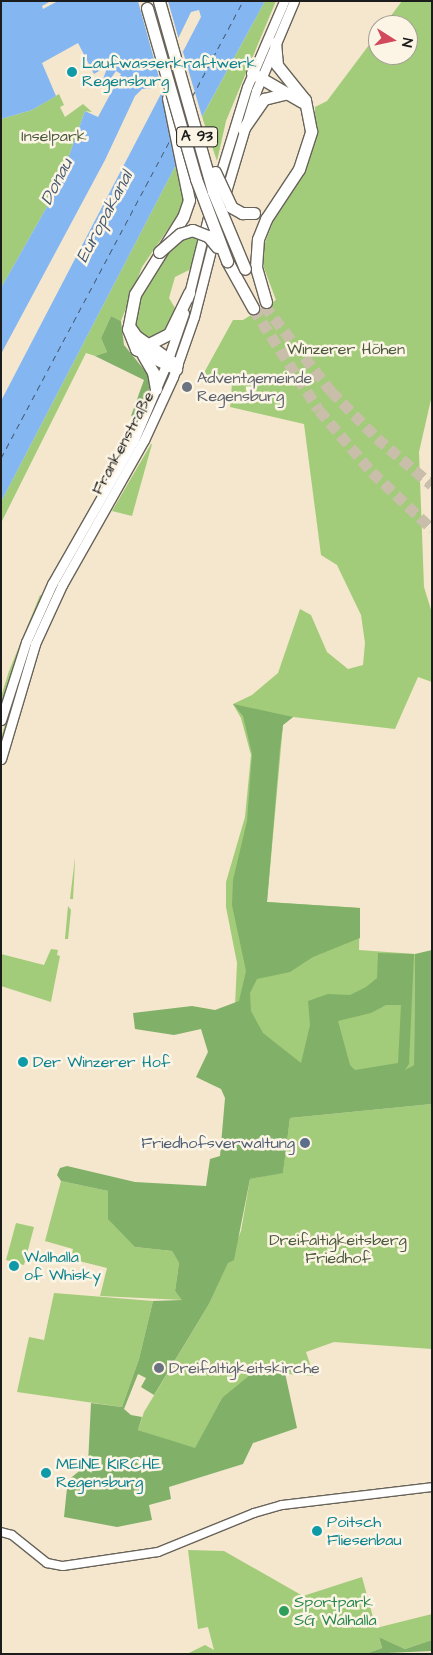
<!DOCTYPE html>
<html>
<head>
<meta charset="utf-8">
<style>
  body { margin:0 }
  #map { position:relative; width:433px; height:1655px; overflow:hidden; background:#f4e7cd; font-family:"Architects Daughter",sans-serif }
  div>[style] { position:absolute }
  .green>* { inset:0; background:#a2cc79 }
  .forest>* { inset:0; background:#81b069 }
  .water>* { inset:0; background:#84b6f1 }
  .pier>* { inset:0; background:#f4e7cd }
  .ferry>* { height:1px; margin-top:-0.5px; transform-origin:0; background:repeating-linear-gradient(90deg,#465a71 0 6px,transparent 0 11px) }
  .highway-tunnel>* { height:11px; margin-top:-5.5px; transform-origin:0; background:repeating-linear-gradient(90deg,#c9beaa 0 11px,transparent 0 16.5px) }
  .roads { filter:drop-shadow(1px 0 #68635a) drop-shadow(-1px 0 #68635a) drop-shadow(0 1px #68635a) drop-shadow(0 -1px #68635a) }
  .minor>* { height:8px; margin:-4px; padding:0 4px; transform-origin:4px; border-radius:4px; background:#fff }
  .major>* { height:9px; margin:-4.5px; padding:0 4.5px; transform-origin:4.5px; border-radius:4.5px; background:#fff }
  .highway>* { height:11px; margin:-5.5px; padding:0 5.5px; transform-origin:5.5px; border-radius:5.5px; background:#fff }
  .bridges { filter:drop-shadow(1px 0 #68635a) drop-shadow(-1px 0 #68635a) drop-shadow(0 1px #68635a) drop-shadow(0 -1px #68635a) }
  .highway-bridge>* { height:11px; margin:-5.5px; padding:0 5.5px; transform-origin:5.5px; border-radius:5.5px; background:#fff }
  .dots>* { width:14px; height:14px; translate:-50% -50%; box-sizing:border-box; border:2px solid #fcf5e5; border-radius:50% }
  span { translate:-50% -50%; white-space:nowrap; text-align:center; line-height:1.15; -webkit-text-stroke:5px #fcf5e5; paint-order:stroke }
  .shield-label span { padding:1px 4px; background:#fcf5e5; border:1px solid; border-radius:4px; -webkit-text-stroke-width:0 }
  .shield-label { font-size:15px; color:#1c1c1c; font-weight:700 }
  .culture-label { font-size:16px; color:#0d838f }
  .left { translate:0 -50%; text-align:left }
  .park-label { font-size:16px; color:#4b5a3d }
  .worship-label { font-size:16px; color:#5b616d }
  .street-label { font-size:16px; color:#1c1c1c }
  .service-label { font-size:16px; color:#4e5e75 }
  .right { translate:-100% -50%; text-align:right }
  .leisure-label { font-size:16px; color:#27864d }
  .water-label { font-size:18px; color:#465a71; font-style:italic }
  .frame { position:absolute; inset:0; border:2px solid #1c1c1c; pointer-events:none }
  .north { position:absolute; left:368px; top:15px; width:50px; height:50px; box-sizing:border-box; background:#fcf5e5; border:1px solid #a29e95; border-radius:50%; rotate:100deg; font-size:14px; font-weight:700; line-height:20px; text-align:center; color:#1c1c1c }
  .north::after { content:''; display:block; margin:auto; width:18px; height:22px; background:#d1495b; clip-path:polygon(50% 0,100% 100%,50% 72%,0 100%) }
</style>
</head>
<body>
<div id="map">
  <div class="green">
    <i style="clip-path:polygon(265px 1px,276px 1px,226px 121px,217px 161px,202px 117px)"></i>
    <i style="clip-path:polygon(402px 1px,432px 1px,432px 395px,419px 452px,424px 587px,432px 613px,432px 682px,418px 677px,395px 729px,293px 717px,283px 725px,267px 902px,360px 908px,359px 950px,415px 954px,414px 1065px,401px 1073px,322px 1085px,306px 1082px,235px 1006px,237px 963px,226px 907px,226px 882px,245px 817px,251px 755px,241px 718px,233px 704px,252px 695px,278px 673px,300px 609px,311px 615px,327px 652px,348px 669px,363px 665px,365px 643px,361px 615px,337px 565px,321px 555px,304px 424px,230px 407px,232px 384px,200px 380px,233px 320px,243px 320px,276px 300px,264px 268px,263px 248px,276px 214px,302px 176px,314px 146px,315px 107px,327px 101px,378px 33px,378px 55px,408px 55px,408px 25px,384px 25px)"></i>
    <i style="clip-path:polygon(59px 94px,64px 105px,60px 107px,65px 117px,83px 104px,92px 112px,85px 111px,57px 189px,1px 288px,1px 119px,32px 110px)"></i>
    <i style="clip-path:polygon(179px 159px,184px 206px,142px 267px,121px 321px,111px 316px,101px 338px,107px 352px,95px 356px,86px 353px,1px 523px,1px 502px)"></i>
    <i style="clip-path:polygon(188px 235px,200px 236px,191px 269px,175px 277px,169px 298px,178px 313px,168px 332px,148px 340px,136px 329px,134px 323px,141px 298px,161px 261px,173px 245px)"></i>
    <i style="clip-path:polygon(152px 444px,132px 516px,112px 511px,151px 444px)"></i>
    <i style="clip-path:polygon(40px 595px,43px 596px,1px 710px,1px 697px,9px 671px)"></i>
    <i style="clip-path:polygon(50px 599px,52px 600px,1px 750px,1px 738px,16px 686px)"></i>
    <i style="clip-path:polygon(75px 858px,75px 861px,73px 899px,70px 899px)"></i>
    <i style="clip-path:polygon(68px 906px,71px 910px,68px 939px,65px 939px)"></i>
    <i style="clip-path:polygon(51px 949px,58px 950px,57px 955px,60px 956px,51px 1002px,1px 986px,1px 954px,44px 965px)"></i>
    <i style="clip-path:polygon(432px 1104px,432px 1349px,334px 1342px,306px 1352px,314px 1376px,274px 1373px,222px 1398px,195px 1449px,138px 1430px,144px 1412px,209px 1304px,228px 1262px,241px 1231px,250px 1179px,283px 1172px,290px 1118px)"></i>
    <i style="clip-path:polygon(61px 1181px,108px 1191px,135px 1247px,172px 1251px,179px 1263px,175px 1291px,183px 1300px,100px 1296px,107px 1268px,71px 1259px,73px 1249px,45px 1241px)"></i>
    <i style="clip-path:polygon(16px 1223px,34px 1227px,24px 1265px,6px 1260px)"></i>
    <i style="clip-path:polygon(54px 1293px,153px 1301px,139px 1359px,122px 1407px,17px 1392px,29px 1337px,44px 1340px)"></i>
    <i style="clip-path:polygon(188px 1550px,224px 1551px,303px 1596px,362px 1577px,376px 1628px,432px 1614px,432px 1640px,405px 1649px,379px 1637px,382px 1648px,365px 1654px,187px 1654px,205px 1645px,214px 1650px,208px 1627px,198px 1629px)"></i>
  </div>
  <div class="forest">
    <i style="clip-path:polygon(111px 316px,121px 321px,124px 345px,150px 377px,149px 395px,139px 420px,131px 416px,144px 380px,95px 356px,107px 352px,101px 338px)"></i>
    <i style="clip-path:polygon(evenodd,233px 704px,293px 717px,283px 725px,280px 748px,267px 902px,360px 908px,360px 938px,313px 957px,290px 972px,257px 979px,250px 993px,251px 1011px,263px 1033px,301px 1063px,310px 1025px,308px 1001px,328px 994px,350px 995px,366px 987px,377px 978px,378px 953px,414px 954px,409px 1064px,405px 1070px,414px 1065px,415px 954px,432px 950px,432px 1104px,290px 1118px,283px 1173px,250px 1179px,234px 1260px,228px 1263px,209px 1304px,154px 1395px,141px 1387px,146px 1378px,138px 1374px,124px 1409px,131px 1415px,142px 1417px,138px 1430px,195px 1448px,222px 1398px,256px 1370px,285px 1373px,297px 1428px,253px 1443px,243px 1464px,169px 1487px,171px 1499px,149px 1505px,152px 1520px,117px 1527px,64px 1517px,67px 1488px,62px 1485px,88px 1464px,91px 1403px,122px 1407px,139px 1359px,153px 1301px,182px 1300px,175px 1291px,179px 1263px,172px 1251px,135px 1247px,108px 1219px,108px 1191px,61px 1181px,57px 1175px,60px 1168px,67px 1166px,135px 1182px,206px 1186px,210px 1159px,220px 1156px,225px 1098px,221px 1089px,196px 1077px,208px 1052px,201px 1029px,174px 1035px,135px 1029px,133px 1013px,192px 1006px,215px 1010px,239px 1001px,246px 971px,232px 905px,233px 880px,247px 821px,252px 754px,243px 716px,233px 704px,386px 1005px,401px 1005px,398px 1063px,355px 1070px,350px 1065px,338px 1021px,371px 1013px,386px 1005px)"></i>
    <i style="clip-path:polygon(379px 1637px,405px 1649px,432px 1640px,432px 1651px,365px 1654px,382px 1648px)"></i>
  </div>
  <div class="water">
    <i style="clip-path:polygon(1px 1px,51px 1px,42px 6px,43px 9px,58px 1px,265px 1px,179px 159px,1px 502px,1px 401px,201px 17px,199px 10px,191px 12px,154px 88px,142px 89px,135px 96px,105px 160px,1px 354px,1px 288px,57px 189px,85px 111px,98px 117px,121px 74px,116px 71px,106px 85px,102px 82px,106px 71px,104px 68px,94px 74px,78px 43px,42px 63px,56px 96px,32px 110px,1px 119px)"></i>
  </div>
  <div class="pier">
    <i style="clip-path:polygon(138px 1px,168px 1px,179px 40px,160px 81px)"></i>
    <i style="clip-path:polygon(183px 52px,203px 120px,180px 163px,162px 90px)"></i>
  </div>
  <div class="ferry">
    <i style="left:192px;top:97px;width:109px;rotate:-62deg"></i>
    <i style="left:1px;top:458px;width:362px;rotate:-62deg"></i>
  </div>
  <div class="highway-tunnel">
    <i style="left:264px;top:305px;width:109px;rotate:52.1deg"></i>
    <i style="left:331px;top:391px;width:66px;rotate:45.6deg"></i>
    <i style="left:377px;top:438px;width:72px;rotate:40.5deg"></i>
    <i style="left:253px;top:308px;width:121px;rotate:57.1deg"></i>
    <i style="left:319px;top:410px;width:82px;rotate:49.5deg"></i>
    <i style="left:372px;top:472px;width:83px;rotate:43.5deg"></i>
  </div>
  <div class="roads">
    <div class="minor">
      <i style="left:1px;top:1532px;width:11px;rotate:15deg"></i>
      <i style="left:12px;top:1535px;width:45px;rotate:38.7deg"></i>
      <i style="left:47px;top:1563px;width:16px;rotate:11deg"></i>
      <i style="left:63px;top:1566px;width:96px;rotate:-8.4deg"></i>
      <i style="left:158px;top:1552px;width:104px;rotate:-22.1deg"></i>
      <i style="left:254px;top:1513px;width:29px;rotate:-16deg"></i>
      <i style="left:282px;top:1505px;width:151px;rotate:-6.8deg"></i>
    </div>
    <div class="major">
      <i style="left:218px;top:181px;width:98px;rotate:-72.9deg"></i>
      <i style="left:247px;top:87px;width:94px;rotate:-66.7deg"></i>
      <i style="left:225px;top:195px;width:109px;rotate:-73.4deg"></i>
      <i style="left:256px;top:91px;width:98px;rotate:-67.1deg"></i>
      <i style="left:188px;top:298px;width:88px;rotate:-76.1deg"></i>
      <i style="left:1px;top:720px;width:82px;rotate:-72.2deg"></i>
      <i style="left:26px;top:642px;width:64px;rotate:-65.9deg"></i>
      <i style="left:52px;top:584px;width:166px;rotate:-60.3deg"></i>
      <i style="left:134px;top:440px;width:82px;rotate:-66.9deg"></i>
      <i style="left:166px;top:365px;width:55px;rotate:-70.9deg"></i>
      <i style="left:1px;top:759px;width:120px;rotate:-73.5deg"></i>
      <i style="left:35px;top:644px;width:65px;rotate:-65.4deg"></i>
      <i style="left:62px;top:585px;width:167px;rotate:-60.5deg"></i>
      <i style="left:144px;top:440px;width:69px;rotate:-65.3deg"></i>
      <i style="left:173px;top:377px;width:64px;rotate:-70.7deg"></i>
      <i style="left:194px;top:317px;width:110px;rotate:-75.8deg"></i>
    </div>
    <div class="highway">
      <i style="left:252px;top:73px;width:58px;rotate:30.1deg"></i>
      <i style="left:168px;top:98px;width:104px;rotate:78.4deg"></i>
      <i style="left:189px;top:200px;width:18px;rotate:109deg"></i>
      <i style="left:183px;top:217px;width:91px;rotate:121.9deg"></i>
      <i style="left:135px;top:294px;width:36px;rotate:101deg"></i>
      <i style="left:128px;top:329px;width:22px;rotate:68deg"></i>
      <i style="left:136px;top:349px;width:45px;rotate:26.6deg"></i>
      <i style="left:243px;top:129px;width:37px;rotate:-55deg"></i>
      <i style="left:264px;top:99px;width:25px;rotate:-14deg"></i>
      <i style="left:227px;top:261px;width:54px;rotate:61deg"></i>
      <i style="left:266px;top:302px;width:36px;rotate:-106deg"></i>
      <i style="left:256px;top:267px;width:28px;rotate:-86deg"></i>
      <i style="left:258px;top:239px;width:22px;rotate:-68deg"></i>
      <i style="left:266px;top:219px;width:60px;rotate:-56.6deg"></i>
      <i style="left:299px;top:169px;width:40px;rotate:-72deg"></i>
      <i style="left:311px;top:131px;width:32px;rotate:-101deg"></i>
      <i style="left:305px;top:100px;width:45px;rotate:-128.7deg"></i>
      <i style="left:277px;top:65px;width:22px;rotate:-95deg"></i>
      <i style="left:129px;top:326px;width:12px;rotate:55deg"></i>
      <i style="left:136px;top:336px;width:50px;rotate:35.3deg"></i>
      <i style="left:149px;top:344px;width:22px;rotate:-27deg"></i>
      <i style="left:169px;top:334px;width:46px;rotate:-64deg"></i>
      <i style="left:143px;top:355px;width:20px;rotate:60deg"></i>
      <i style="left:153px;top:372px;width:17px;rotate:80deg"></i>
    </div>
  </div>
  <div class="bridges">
    <div class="highway-bridge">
      <i style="left:159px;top:1px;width:198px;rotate:74.2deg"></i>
      <i style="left:213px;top:192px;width:83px;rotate:67.4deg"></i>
      <i style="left:147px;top:8px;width:178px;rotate:74deg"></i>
      <i style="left:196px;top:179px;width:88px;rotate:69.3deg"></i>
      <i style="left:215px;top:172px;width:38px;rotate:65deg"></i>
      <i style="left:231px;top:207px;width:13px;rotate:29deg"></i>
      <i style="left:242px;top:213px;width:12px"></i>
      <i style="left:159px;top:252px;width:28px;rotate:-41deg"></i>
      <i style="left:180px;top:234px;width:13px;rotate:-18deg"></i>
      <i style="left:192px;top:230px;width:17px;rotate:21deg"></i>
      <i style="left:208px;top:236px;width:14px;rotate:51deg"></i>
    </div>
  </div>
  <div class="dots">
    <i style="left:72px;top:72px;background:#0f9aa8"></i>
    <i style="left:187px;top:387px;background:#6b7280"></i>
    <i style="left:23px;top:1062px;background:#0f9aa8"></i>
    <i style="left:305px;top:1143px;background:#5c6f8a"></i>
    <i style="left:14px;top:1266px;background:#0f9aa8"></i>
    <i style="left:159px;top:1368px;background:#6b7280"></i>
    <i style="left:46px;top:1473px;background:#0f9aa8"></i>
    <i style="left:317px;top:1531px;background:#0f9aa8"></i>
    <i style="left:284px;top:1611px;background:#2e9e5b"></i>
  </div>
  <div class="shield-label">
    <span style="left:197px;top:137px">A 93</span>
  </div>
  <div class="culture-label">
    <span class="left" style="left:82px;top:72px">Laufwasserkraftwerk<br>Regensburg</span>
    <span class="left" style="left:33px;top:1062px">Der Winzerer Hof</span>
    <span class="left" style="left:24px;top:1266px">Walhalla<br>of Whisky</span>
    <span class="left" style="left:56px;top:1473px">MEINE KIRCHE<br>Regensburg</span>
    <span class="left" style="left:327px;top:1531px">Poitsch<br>Fliesenbau</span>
  </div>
  <div class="park-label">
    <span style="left:54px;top:136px">Inselpark</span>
    <span style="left:346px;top:349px">Winzerer Höhen</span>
    <span style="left:338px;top:1249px">Dreifaltigkeitsberg<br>Friedhof</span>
  </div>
  <div class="worship-label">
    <span class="left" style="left:197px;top:387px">Adventgemeinde<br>Regensburg</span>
    <span class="left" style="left:169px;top:1368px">Dreifaltigkeitskirche</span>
  </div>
  <div class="street-label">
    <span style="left:123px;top:443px;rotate:-62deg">Frankenstraße</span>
  </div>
  <div class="service-label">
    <span class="right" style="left:295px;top:1143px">Friedhofsverwaltung</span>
  </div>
  <div class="leisure-label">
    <span class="left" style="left:294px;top:1611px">Sportpark<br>SG Walhalla</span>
  </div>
  <div class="water-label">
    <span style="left:57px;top:182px;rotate:-63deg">Donau</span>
    <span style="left:105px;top:217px;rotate:-62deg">Europakanal</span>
  </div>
  <div class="frame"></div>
  <div class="north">N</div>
</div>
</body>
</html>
